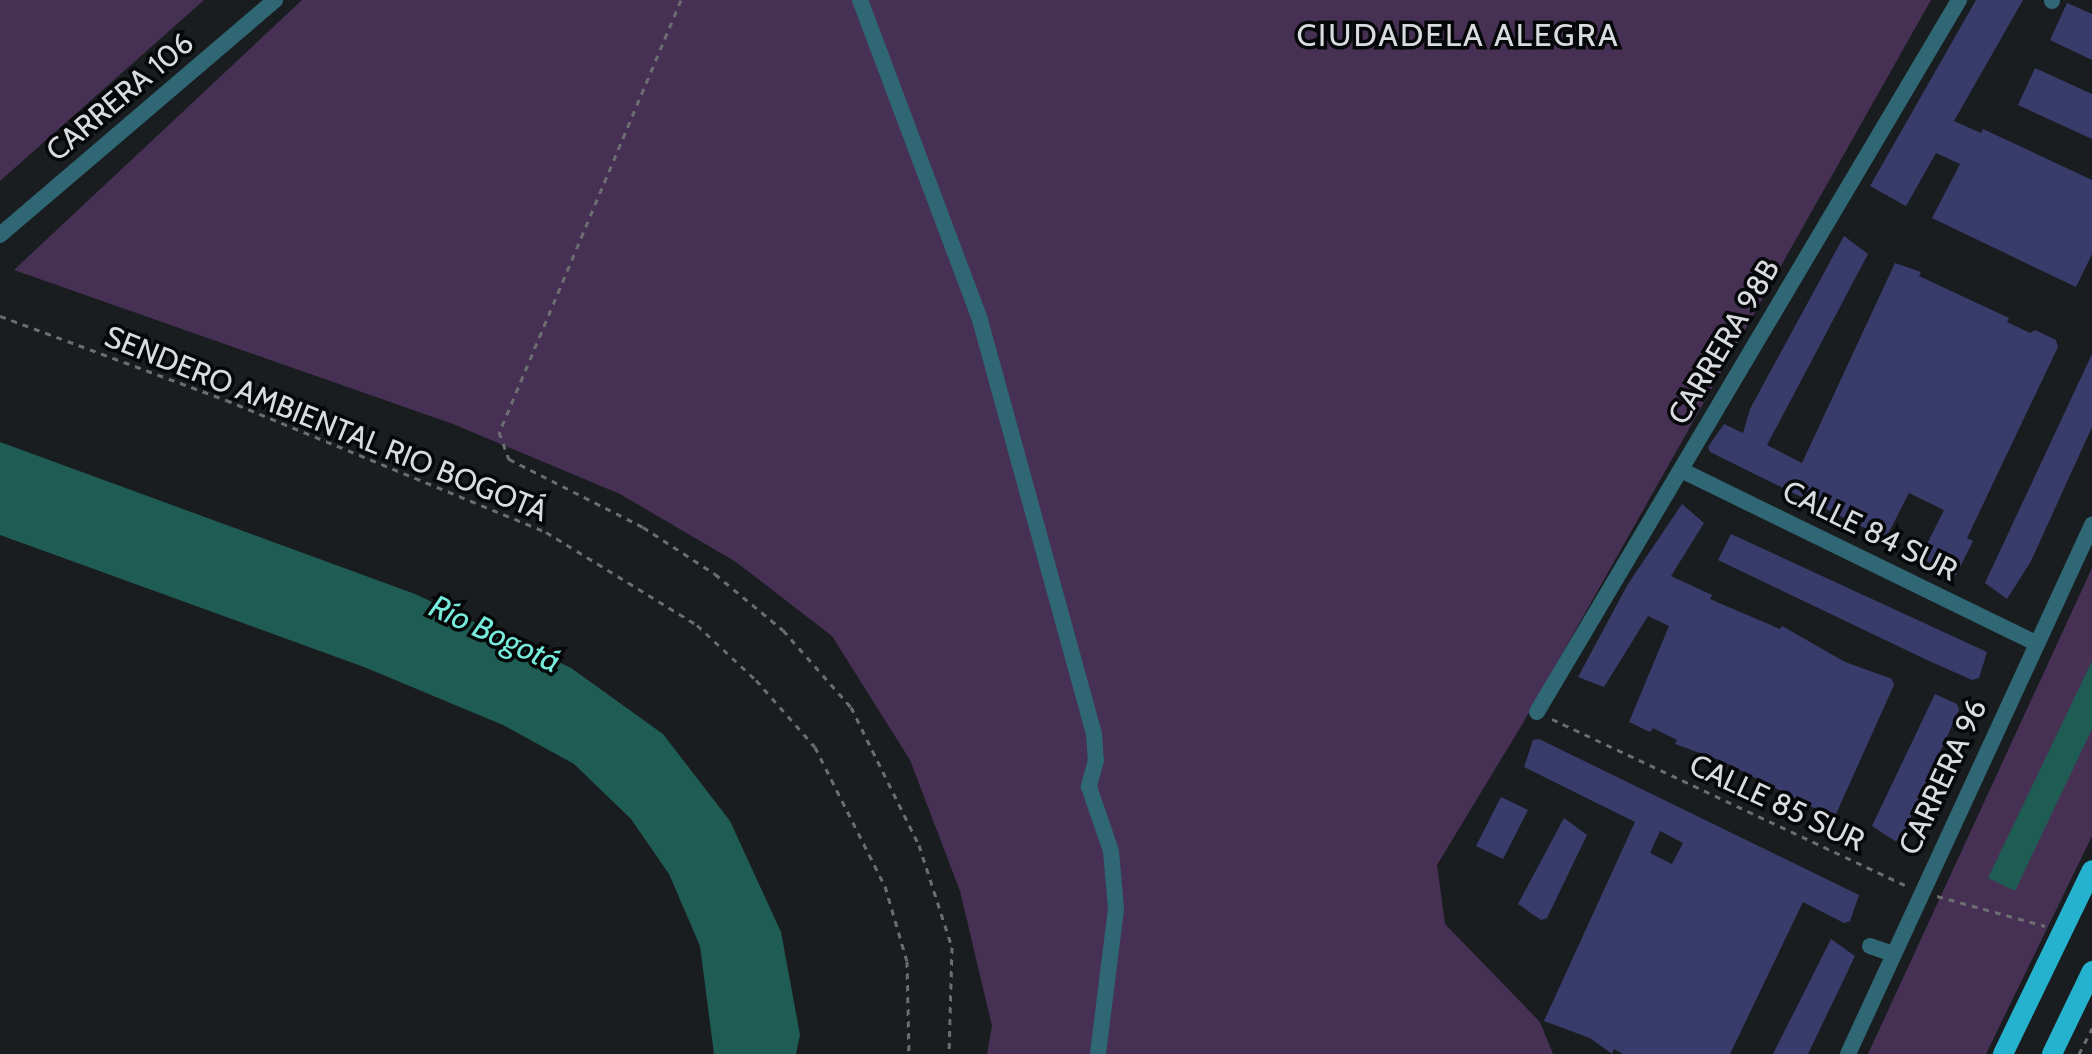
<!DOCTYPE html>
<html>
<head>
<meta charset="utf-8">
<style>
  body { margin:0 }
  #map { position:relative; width:2092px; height:1054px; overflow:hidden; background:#1a1d20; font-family:Cabin,sans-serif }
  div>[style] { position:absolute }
  .green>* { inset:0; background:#463154 }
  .water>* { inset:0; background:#1f5c54 }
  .building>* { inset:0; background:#393c6b }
  .path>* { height:3px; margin-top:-1.5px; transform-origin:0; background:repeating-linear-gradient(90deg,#6b6d70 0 6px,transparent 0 12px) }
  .minor>* { height:16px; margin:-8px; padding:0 8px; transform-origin:8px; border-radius:8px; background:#2f6774 }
  .major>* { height:20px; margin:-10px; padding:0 10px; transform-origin:10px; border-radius:10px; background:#25b2ce }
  span { translate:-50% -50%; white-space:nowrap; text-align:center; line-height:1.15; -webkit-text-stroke:7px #060709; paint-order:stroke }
  .street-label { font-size:30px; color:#d9dbde }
  .neighbourhood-label { font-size:32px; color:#d9dbde; letter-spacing:2px }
  .water-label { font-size:32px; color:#77ebdb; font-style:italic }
</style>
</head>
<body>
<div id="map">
  <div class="green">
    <i style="clip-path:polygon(0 0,204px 0,0 181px)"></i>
    <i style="clip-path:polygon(302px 0,1931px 0,1523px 723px,1437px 865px,1445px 924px,1540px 1022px,1553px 1054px,987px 1054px,992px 1026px,960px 891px,910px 760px,832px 636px,736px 562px,620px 494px,453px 424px,14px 270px)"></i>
    <i style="clip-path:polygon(2092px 568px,2092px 836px,1986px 1054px,1868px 1054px)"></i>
  </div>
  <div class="water">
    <i style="clip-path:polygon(0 442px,415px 594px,571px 668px,663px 734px,730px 821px,781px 932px,800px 1035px,796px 1054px,714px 1054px,700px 946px,669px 874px,631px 819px,574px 764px,503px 725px,364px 667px,0 535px)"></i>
    <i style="clip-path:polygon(2092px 661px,2092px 729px,2015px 891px,1988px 878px)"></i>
  </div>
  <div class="building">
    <i style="clip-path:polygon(1976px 0,2023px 0,1954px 121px,1981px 133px,1983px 129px,2092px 180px,2092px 254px,2076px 287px,1932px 218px,1960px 164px,1936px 153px,1906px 206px,1870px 186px)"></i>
    <i style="clip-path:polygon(2067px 3px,2092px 14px,2092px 60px,2050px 40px)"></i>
    <i style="clip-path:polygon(2035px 68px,2092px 94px,2092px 139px,2018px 105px)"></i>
    <i style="clip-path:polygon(1844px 236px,1868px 254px,1767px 445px,1802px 463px,1895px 263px,1921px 272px,1919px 276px,2009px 318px,2007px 322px,2030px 333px,2035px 330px,2056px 340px,2058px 347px,1967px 538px,1973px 541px,1956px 575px,1920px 558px,1944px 510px,1909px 493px,1888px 534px,1881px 536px,1710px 452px,1708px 447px,1724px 424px,1743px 433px,1750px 409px)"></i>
    <i style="clip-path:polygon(2092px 354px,2092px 427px,2031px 561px,2007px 599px,1985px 583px)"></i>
    <i style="clip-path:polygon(1682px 504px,1704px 523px,1671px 576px,1712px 595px,1710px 599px,1780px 629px,1782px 626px,1845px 662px,1892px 679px,1894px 685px,1836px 814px,1830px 816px,1722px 761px,1675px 744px,1677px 740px,1653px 728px,1650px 732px,1629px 722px,1669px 626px,1648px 616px,1604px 687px,1578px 677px,1628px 584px)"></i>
    <i style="clip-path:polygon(1731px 534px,1987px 652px,1979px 678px,1972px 680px,1927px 660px,1718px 560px)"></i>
    <i style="clip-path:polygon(1935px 694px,1957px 704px,1959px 710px,1901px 839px,1895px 841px,1872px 826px)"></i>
    <i style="clip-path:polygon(evenodd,1539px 739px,1859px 895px,1850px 921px,1844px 923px,1803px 902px,1730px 1054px,1623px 1054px,1614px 1049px,1612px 1054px,1590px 1038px,1544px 1021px,1635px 822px,1524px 767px,1533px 740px,1539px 739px,1660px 831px,1683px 843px,1672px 864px,1650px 853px,1660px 831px)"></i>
    <i style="clip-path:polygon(1501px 797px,1528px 810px,1503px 859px,1476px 846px)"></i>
    <i style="clip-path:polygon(1564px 818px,1587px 835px,1547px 918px,1541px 920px,1518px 904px)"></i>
    <i style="clip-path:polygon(1831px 939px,1855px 956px,1808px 1054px,1773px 1054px)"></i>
  </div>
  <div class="path">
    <i style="left:681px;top:0;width:469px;rotate:112.8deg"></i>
    <i style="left:499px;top:432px;width:29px;rotate:70deg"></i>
    <i style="left:509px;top:459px;width:150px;rotate:26.9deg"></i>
    <i style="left:643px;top:527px;width:86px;rotate:33.1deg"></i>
    <i style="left:715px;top:574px;width:88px;rotate:39.5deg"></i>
    <i style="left:783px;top:630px;width:103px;rotate:48.6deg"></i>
    <i style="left:851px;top:707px;width:154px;rotate:63.8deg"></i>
    <i style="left:919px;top:845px;width:107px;rotate:72.1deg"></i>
    <i style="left:952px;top:947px;width:107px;rotate:91.6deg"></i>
    <i style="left:0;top:316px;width:241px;rotate:20.4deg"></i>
    <i style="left:226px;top:400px;width:346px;rotate:22.4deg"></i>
    <i style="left:546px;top:532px;width:177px;rotate:31.6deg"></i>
    <i style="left:697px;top:625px;width:81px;rotate:43deg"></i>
    <i style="left:756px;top:680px;width:89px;rotate:48.6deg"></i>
    <i style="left:815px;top:747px;width:156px;rotate:63.3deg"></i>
    <i style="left:885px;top:886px;width:78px;rotate:73.7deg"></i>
    <i style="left:907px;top:961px;width:93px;rotate:88.8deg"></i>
    <i style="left:1552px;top:719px;width:392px;rotate:25.2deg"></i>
    <i style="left:1937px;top:896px;width:112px;rotate:15.5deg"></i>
    <i style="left:2079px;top:1054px;width:29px;rotate:-63deg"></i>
  </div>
  <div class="minor">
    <i style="left:860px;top:0;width:342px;rotate:69.4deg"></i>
    <i style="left:980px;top:320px;width:429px;rotate:74.6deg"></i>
    <i style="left:1094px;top:734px;width:26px;rotate:86deg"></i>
    <i style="left:1096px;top:760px;width:28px;rotate:105deg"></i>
    <i style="left:1089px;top:787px;width:68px;rotate:71deg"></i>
    <i style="left:1111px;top:851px;width:58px;rotate:85.1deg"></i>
    <i style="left:1116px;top:909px;width:146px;rotate:97.1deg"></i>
    <i style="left:2052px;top:1px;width:1px;rotate:-90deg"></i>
    <i style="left:0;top:235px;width:362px;rotate:-40.5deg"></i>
    <i style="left:1681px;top:470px;width:394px;rotate:26deg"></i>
    <i style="left:1537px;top:712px;width:828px;rotate:-59.34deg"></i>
    <i style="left:1870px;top:946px;width:24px;rotate:19deg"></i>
    <i style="left:1848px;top:1054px;width:583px;rotate:-65.24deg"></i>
  </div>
  <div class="major">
    <i style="left:2003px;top:1054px;width:204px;rotate:-64.2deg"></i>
    <i style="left:2052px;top:1054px;width:92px;rotate:-64.3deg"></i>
  </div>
  <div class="street-label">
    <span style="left:120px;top:97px;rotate:-40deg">CARRERA 106</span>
    <span style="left:1724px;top:342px;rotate:-59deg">CARRERA 98B</span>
    <span style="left:326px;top:424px;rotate:22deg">SENDERO AMBIENTAL RIO BOGOTÁ</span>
    <span style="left:1870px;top:531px;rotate:26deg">CALLE 84 SUR</span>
    <span style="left:1943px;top:777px;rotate:-65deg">CARRERA 96</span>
    <span style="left:1777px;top:803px;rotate:25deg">CALLE 85 SUR</span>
  </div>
  <div class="neighbourhood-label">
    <span style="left:1458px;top:35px">CIUDADELA ALEGRA</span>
  </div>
  <div class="water-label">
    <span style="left:495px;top:634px;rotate:25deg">Río Bogotá</span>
  </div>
</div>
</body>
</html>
